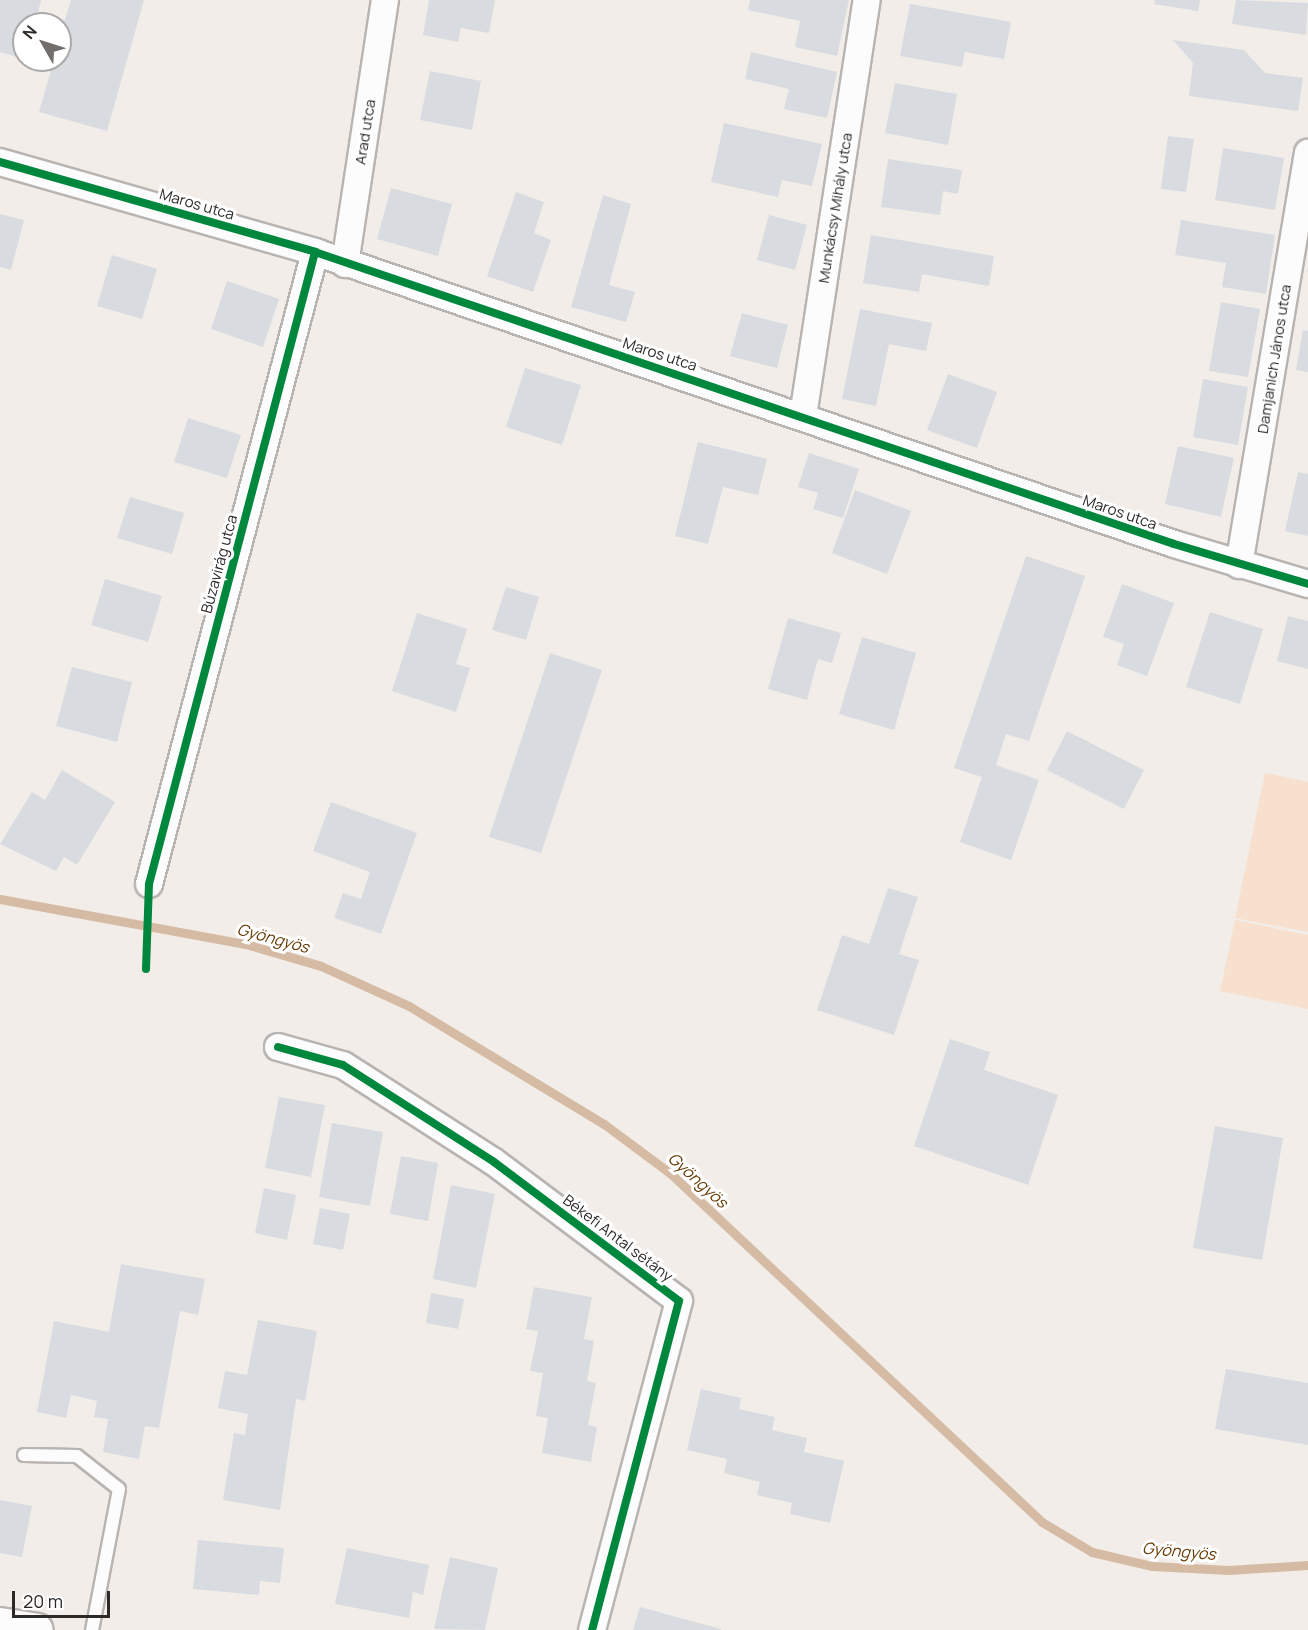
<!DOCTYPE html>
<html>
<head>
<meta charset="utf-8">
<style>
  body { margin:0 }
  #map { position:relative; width:1308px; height:1630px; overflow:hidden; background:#f2ede8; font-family:Manrope,sans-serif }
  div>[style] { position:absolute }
  .green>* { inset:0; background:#f7e1ce }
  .stream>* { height:9px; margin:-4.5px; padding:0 4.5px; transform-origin:4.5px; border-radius:4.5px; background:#d5bba4 }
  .building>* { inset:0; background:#d8dce0 }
  .roads { filter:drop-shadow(2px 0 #b8b4b1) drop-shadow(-2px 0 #b8b4b1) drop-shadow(0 2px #b8b4b1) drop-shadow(0 -2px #b8b4b1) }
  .service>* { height:12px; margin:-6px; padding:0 6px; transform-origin:6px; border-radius:6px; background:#fdfcfc }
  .minor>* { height:26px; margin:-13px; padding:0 13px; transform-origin:13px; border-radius:13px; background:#fdfcfc }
  .tertiary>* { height:32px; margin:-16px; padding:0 16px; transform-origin:16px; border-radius:16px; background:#fdfcfc }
  .cycleway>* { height:8px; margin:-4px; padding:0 4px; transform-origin:4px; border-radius:4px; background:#00873e }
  span { translate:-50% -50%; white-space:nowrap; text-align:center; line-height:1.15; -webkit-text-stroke:6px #fff; paint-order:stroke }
  .street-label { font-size:15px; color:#2d2927 }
  .water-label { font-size:16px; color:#663902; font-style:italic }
  .north { position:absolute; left:12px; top:12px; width:60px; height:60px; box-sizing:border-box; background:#fff; border:2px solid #aba9a9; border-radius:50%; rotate:309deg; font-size:16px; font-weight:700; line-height:24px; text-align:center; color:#2d2927 }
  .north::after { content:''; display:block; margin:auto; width:21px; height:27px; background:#726e6b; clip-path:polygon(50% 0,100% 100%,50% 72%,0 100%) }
  .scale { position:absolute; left:12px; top:1591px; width:98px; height:27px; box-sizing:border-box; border:3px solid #2d2927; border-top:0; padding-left:8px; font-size:18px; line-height:21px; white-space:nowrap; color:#2d2927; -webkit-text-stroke:4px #fff; paint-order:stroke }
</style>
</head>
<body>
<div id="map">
  <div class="green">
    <i style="clip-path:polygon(1265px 773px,1308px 782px,1308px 932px,1235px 918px)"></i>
    <i style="clip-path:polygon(1235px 920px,1308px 935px,1308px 1009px,1220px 991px)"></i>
  </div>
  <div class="stream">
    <i style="left:0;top:899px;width:250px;rotate:10.4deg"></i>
    <i style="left:246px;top:944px;width:78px;rotate:16.3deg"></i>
    <i style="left:321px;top:966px;width:97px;rotate:24.4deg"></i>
    <i style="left:409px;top:1006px;width:228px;rotate:31.2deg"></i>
    <i style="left:604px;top:1124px;width:84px;rotate:36.7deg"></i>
    <i style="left:671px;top:1174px;width:509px;rotate:43.17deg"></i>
    <i style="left:1042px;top:1522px;width:58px;rotate:31deg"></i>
    <i style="left:1092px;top:1552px;width:62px;rotate:13.1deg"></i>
    <i style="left:1152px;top:1566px;width:77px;rotate:3deg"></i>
    <i style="left:1229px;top:1570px;width:79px;rotate:-3.6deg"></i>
  </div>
  <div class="building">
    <i style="clip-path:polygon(0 0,41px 0,38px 13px,65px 20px,71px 0,144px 0,107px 131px,39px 112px,54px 60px,60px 60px,60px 24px,24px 24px,24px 59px,0 52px)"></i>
    <i style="clip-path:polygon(429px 0,495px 0,489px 33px,461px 28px,458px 42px,423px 35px)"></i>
    <i style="clip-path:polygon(750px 0,849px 0,837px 56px,795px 47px,800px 21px,748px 10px)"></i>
    <i style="clip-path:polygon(1155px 0,1200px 0,1198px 11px,1154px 4px)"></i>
    <i style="clip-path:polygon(1236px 0,1308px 3px,1306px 35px,1232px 24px)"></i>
    <i style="clip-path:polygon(910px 4px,1011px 22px,1004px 59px,965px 52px,962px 67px,900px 56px)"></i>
    <i style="clip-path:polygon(1173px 40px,1244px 50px,1265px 73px,1303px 78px,1298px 111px,1189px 96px,1193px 63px)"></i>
    <i style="clip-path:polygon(751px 52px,837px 72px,827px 118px,784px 109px,789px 89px,745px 79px)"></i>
    <i style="clip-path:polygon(430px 71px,481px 81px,472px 130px,420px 120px)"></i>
    <i style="clip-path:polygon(895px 83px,957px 94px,948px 145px,885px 133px)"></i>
    <i style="clip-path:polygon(724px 123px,822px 144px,812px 186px,782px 180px,778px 197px,711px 182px)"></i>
    <i style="clip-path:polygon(1168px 136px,1194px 139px,1186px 192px,1161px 189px)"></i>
    <i style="clip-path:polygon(1223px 148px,1284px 158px,1275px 210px,1215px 200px)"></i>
    <i style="clip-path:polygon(888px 159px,962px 170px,958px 194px,943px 191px,940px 215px,881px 207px)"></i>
    <i style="clip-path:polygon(391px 188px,452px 204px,438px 256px,377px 239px)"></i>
    <i style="clip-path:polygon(516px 192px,544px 202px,534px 233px,551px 240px,533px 292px,487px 276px)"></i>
    <i style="clip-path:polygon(603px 195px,631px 204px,609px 285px,635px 292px,626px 322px,571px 307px)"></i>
    <i style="clip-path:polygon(0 214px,24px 220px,11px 270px,0 267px)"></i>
    <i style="clip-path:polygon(769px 215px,807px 225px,795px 270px,757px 260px)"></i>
    <i style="clip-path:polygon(1181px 220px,1275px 235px,1266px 294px,1222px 287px,1226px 263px,1175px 255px)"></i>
    <i style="clip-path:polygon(871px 235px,994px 256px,989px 286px,922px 274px,919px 292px,863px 283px)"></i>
    <i style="clip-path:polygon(112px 255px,157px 269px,142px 319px,97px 306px)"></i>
    <i style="clip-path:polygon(227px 281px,279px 299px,263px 347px,211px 329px)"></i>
    <i style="clip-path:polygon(1221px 302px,1260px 309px,1248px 377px,1209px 371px)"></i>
    <i style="clip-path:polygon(860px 309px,932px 323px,926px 351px,889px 344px,876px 406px,842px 399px)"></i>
    <i style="clip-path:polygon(742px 313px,788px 325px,777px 368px,730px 356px)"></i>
    <i style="clip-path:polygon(1303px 330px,1308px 331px,1308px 372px,1296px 370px)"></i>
    <i style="clip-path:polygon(525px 368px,581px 385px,562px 445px,506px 427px)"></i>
    <i style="clip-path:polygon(948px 374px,997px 392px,977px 448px,927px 430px)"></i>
    <i style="clip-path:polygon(1203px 379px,1248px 387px,1238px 445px,1193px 437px)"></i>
    <i style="clip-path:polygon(188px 418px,241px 435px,227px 478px,174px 462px)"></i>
    <i style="clip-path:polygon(698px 442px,767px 459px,758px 495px,723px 487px,708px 544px,675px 536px)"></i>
    <i style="clip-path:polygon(1178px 446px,1234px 458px,1221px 517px,1165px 504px)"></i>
    <i style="clip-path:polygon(809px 453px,859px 469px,843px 518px,813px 509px,818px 493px,798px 487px)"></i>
    <i style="clip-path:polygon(1298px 472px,1308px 474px,1308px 536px,1285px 531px)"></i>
    <i style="clip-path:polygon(855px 490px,911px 511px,887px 574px,832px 553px)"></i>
    <i style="clip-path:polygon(130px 497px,184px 513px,172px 554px,117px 538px)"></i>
    <i style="clip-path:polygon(1026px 556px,1085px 576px,1029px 741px,1006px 734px,996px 765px,1039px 780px,1011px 860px,960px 842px,982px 777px,954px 768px)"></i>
    <i style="clip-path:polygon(105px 579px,162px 596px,148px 642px,91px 625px)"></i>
    <i style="clip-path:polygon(1122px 584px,1174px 603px,1147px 676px,1117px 665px,1124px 644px,1103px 637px)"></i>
    <i style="clip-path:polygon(506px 587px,539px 597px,526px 640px,492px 630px)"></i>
    <i style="clip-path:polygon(1210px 612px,1263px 629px,1240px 704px,1186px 687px)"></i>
    <i style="clip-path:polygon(417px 613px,467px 629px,456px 664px,470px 668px,456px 712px,392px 691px)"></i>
    <i style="clip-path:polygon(1288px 616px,1308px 621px,1308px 669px,1277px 661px)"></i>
    <i style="clip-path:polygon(788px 618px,841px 633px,832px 663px,818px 659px,807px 700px,768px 689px)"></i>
    <i style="clip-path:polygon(862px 637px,916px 653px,894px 730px,839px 714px)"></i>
    <i style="clip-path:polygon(550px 653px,602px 670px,541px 853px,489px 837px)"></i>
    <i style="clip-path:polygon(72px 667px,132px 682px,117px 742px,56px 726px)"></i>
    <i style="clip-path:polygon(1067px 731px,1144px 770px,1124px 809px,1047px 770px)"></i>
    <i style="clip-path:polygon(62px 770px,115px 802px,77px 865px,64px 857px,56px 871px,0 844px,32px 792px,45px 800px)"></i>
    <i style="clip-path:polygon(331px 802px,417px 833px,381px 934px,334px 918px,343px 893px,361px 899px,370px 872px,313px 851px)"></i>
    <i style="clip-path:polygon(888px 888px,918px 897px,899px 954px,919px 960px,894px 1035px,817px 1010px,842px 935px,869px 944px)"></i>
    <i style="clip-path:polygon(950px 1039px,990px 1052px,984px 1070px,1058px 1095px,1028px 1185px,914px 1146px)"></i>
    <i style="clip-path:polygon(279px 1097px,325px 1105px,311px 1177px,265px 1168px)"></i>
    <i style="clip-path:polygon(332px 1123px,383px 1132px,370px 1206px,319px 1197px)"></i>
    <i style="clip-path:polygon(1215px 1126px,1283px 1138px,1262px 1260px,1193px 1248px)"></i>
    <i style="clip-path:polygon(401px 1156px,438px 1163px,428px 1221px,390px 1214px)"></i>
    <i style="clip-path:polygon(451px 1185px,495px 1194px,476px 1288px,433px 1279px)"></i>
    <i style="clip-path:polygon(264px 1188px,296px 1195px,287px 1240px,255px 1233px)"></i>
    <i style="clip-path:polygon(320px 1208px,350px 1214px,343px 1250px,313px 1244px)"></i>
    <i style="clip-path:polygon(121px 1264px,205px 1279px,198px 1315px,180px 1311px,159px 1428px,145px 1426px,139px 1459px,103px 1452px,108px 1419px,94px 1417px,97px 1401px,71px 1395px,66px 1418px,37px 1412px,54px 1321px,109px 1332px)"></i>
    <i style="clip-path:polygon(534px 1287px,592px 1297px,584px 1339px,594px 1341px,587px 1381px,596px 1383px,588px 1425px,597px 1427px,591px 1462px,542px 1453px,548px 1418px,536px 1416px,543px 1373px,530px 1371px,538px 1331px,526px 1329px)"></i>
    <i style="clip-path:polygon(431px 1293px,464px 1299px,458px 1329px,426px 1323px)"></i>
    <i style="clip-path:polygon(258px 1320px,317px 1331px,305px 1401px,296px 1399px,280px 1510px,223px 1500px,234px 1433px,245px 1435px,248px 1414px,218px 1408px,225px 1371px,247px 1375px)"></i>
    <i style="clip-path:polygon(1226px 1369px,1308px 1383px,1308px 1445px,1215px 1429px)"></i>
    <i style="clip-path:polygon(701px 1389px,741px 1398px,739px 1409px,775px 1417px,772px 1430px,807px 1438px,804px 1452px,844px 1461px,830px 1523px,790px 1514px,792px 1503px,757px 1495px,760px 1482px,724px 1473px,727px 1459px,687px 1450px)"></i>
    <i style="clip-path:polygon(0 1500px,32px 1506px,22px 1557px,0 1553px)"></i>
    <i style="clip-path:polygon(198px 1540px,284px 1548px,280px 1583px,260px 1581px,259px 1595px,193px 1589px)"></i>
    <i style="clip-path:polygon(347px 1548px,429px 1565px,423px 1595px,413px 1592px,409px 1618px,335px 1604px)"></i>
    <i style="clip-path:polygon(450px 1557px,498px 1568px,485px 1630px,434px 1629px)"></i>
    <i style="clip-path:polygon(640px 1607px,721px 1629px,721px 1630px,633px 1630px)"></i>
  </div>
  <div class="roads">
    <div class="service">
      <i style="left:24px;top:1455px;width:53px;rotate:1.1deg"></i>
      <i style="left:77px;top:1456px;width:53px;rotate:38.2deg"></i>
      <i style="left:119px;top:1489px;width:144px;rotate:100.8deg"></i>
    </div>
    <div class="minor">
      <i style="left:0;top:162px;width:328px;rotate:15.9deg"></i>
      <i style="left:315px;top:252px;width:907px;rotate:18.77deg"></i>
      <i style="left:1174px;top:544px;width:140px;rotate:16.6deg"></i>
      <i style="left:345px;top:264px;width:267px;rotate:-81.4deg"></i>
      <i style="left:803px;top:416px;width:421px;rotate:-81.3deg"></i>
      <i style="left:1239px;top:565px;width:418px;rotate:-80.5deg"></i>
      <i style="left:149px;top:884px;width:653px;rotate:-75.28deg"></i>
      <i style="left:278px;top:1047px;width:67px;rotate:15.5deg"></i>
      <i style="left:343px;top:1065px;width:179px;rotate:32.7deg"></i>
      <i style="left:494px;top:1162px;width:231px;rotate:36.9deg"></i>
      <i style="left:679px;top:1301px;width:340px;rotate:104.8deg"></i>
    </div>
    <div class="tertiary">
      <i style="left:0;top:1624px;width:37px;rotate:9deg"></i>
    </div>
  </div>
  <div class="cycleway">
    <i style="left:0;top:162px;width:328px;rotate:15.9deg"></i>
    <i style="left:315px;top:252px;width:907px;rotate:18.77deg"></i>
    <i style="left:1174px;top:544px;width:140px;rotate:16.6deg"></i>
    <i style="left:146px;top:969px;width:85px;rotate:-88deg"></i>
    <i style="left:149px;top:884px;width:653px;rotate:-75.28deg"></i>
    <i style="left:278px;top:1047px;width:67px;rotate:15.5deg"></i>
    <i style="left:343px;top:1065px;width:179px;rotate:32.7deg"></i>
    <i style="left:494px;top:1162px;width:231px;rotate:36.9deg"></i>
    <i style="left:679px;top:1301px;width:340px;rotate:104.8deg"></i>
  </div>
  <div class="street-label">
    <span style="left:365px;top:132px;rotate:-81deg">Arad utca</span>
    <span style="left:197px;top:204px;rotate:16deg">Maros utca</span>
    <span style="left:835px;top:208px;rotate:-81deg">Munkácsy Mihály utca</span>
    <span style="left:660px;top:354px;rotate:18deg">Maros utca</span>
    <span style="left:1274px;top:359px;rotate:-81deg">Damjanich János utca</span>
    <span style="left:1120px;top:512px;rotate:19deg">Maros utca</span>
    <span style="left:219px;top:564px;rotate:-75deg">Búzavirág utca</span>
    <span style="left:618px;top:1238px;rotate:37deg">Békefi Antal sétány</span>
  </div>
  <div class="water-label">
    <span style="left:273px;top:938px;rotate:15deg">Gyöngyös</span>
    <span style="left:698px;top:1180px;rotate:42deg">Gyöngyös</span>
    <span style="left:1179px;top:1551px;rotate:5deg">Gyöngyös</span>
  </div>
  <div class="north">N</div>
  <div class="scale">20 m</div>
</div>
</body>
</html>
